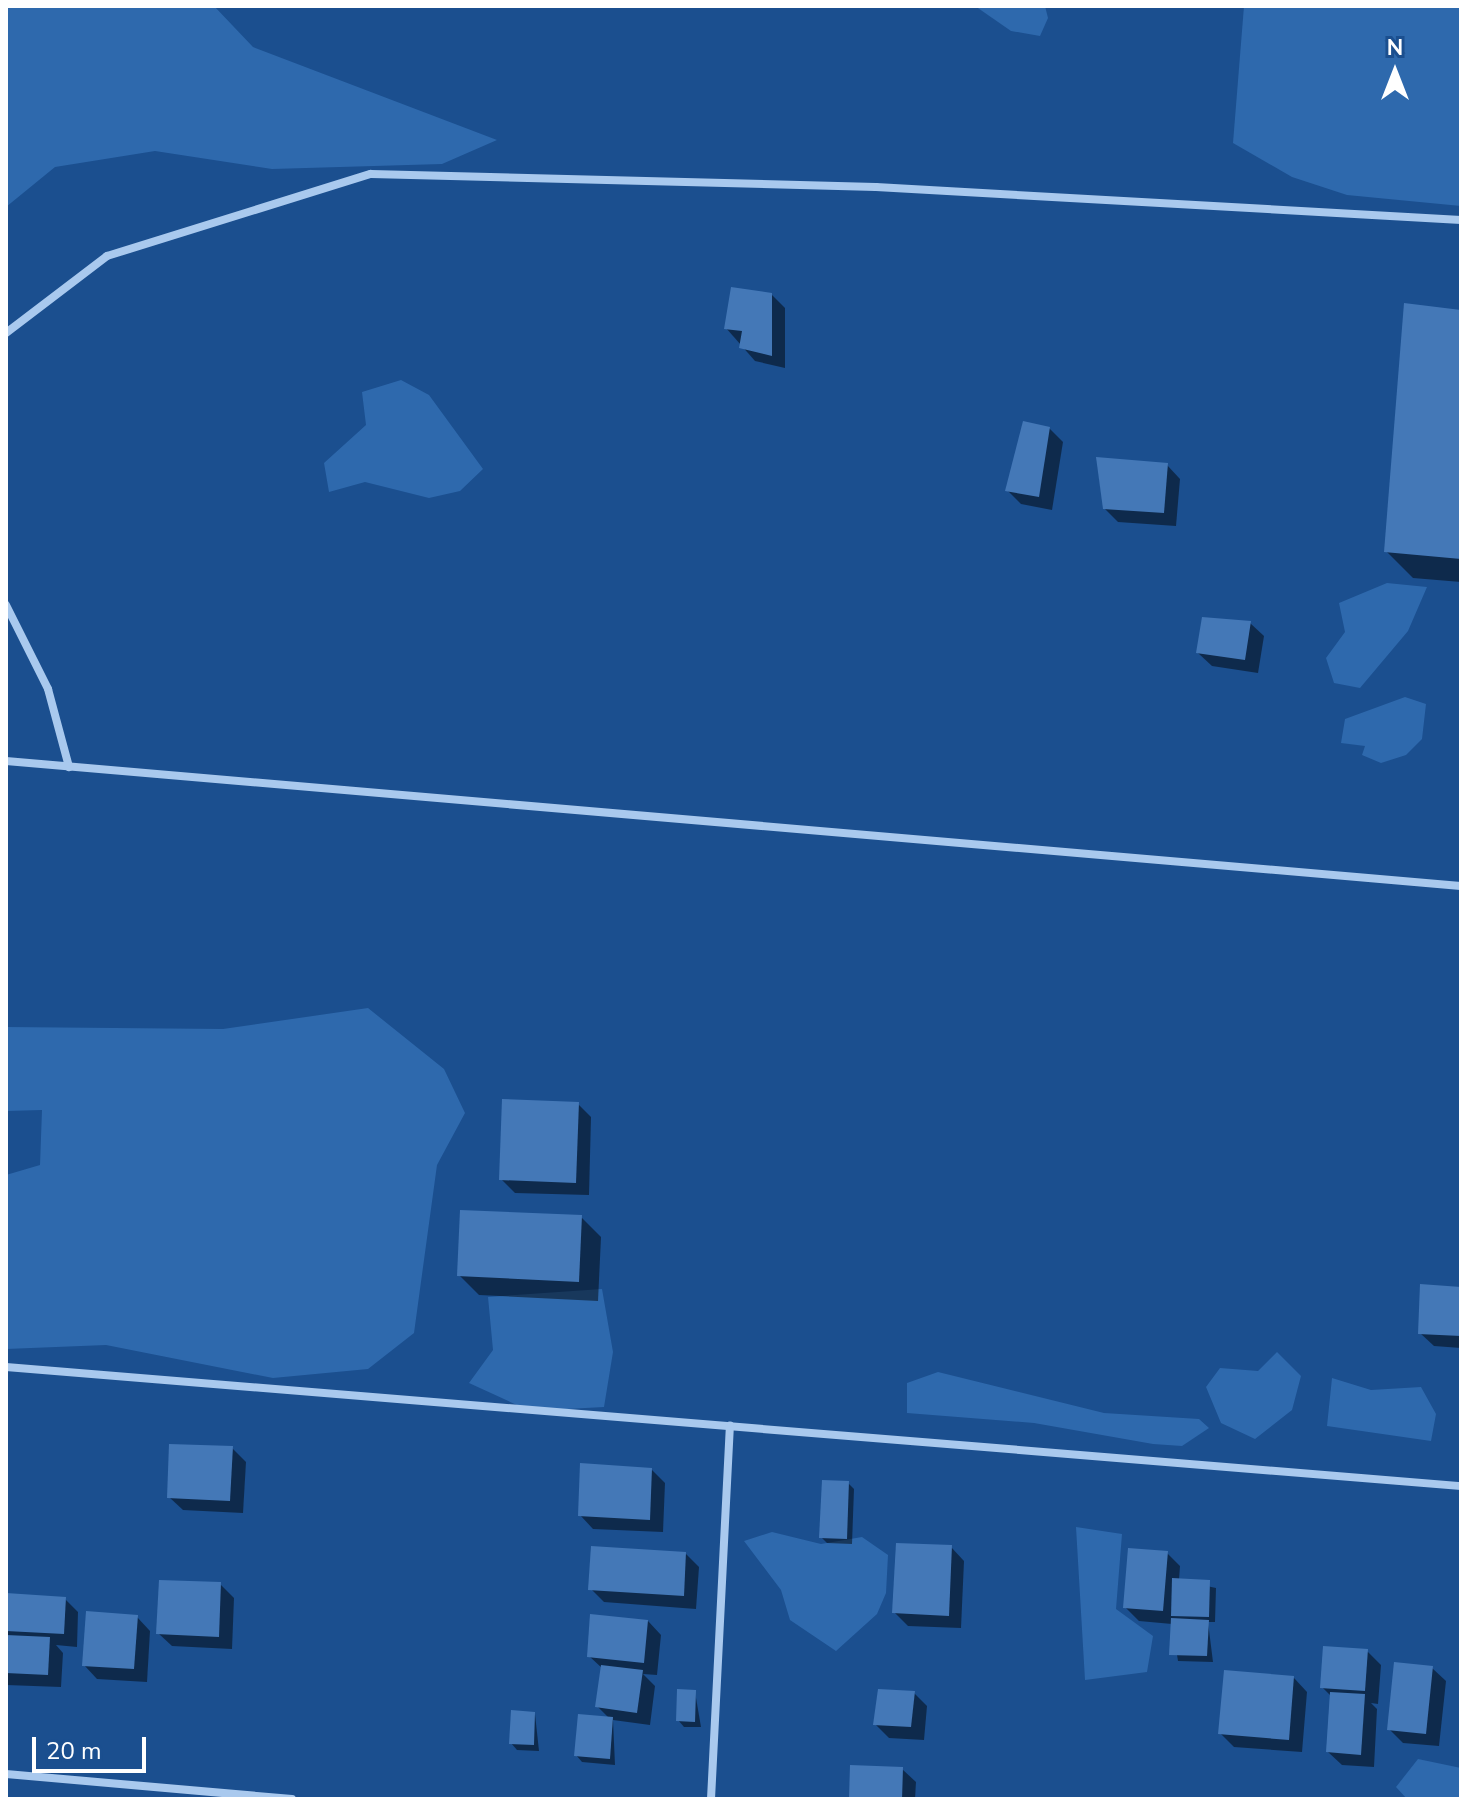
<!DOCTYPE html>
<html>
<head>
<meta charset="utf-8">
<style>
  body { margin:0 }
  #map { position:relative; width:1467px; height:1805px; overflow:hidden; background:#1b4f8f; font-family:"Nunito Sans",sans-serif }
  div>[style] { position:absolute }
  .green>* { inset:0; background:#2e69ad }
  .shadow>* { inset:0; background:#0007 }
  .building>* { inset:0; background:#4478b7 }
  .minor>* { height:8px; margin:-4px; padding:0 4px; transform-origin:4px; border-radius:4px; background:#a9c9ee }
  span { translate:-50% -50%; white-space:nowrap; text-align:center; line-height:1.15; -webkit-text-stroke:7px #1b4f8f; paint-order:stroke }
  .frame { position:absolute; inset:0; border:8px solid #fff; pointer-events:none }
  .north { position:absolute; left:1355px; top:32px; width:80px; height:80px; -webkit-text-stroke:6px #1b4f8f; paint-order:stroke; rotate:0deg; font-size:22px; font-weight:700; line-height:32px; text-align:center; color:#fff }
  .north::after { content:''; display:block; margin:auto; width:28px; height:36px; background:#fff; clip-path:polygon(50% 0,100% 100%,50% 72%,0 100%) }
  .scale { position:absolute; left:32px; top:1737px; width:114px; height:36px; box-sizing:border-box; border:4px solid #fff; border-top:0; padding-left:10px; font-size:24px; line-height:28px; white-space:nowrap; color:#fff; -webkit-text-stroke:6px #1b4f8f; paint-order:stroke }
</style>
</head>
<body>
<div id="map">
  <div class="green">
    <i style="clip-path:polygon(6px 6px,214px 6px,253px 47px,497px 140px,442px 164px,272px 169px,155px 151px,55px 167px,6px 207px)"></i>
    <i style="clip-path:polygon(975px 6px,1045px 6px,1048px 18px,1040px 36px,1011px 31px)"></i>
    <i style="clip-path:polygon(1244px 6px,1461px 6px,1461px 206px,1347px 195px,1292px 177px,1233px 143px)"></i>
    <i style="clip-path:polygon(401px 380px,429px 395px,483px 469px,460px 491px,429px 498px,365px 482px,329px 492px,324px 463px,366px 425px,362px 392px)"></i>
    <i style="clip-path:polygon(1387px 583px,1427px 587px,1408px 631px,1360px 688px,1334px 683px,1326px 658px,1345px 632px,1339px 603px)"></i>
    <i style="clip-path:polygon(1405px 697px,1426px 704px,1422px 739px,1406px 755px,1381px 763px,1362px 755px,1365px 746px,1341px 743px,1345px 719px)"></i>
    <i style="clip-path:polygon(368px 1008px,444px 1069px,465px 1113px,437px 1165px,414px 1333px,368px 1369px,273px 1378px,106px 1345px,6px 1349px,6px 1175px,40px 1165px,42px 1110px,6px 1111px,6px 1027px,223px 1029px)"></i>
    <i style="clip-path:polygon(602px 1289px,613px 1352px,604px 1407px,530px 1411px,469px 1383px,493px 1350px,488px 1297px)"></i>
    <i style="clip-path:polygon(1277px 1352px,1301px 1376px,1292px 1410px,1255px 1439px,1221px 1423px,1206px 1387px,1220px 1368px,1258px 1371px)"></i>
    <i style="clip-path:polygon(938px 1372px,1104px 1413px,1199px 1419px,1209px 1428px,1182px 1446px,1153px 1444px,1034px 1423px,907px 1413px,907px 1383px)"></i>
    <i style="clip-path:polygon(1332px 1378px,1371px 1390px,1421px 1387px,1436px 1414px,1431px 1441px,1327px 1426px)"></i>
    <i style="clip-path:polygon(1076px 1527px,1122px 1534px,1116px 1609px,1153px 1636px,1147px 1672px,1085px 1680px)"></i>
    <i style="clip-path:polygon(772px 1532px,821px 1544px,862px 1537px,888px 1555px,886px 1593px,877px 1614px,836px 1651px,790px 1620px,781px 1590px,744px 1541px)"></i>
    <i style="clip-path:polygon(1418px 1759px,1461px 1768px,1461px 1799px,1407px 1799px,1396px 1787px)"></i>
  </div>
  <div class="shadow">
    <i style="clip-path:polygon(771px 294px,785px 308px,785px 368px,755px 361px,726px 328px)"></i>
    <i style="clip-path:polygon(1461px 312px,1461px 582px,1413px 578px,1386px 551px)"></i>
    <i style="clip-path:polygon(1049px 428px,1063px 442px,1052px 510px,1021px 504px,1007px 490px)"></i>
    <i style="clip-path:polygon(1167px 465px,1180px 479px,1176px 526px,1118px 522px,1104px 508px)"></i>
    <i style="clip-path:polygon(1250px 623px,1264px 636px,1258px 673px,1212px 666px,1198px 653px)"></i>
    <i style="clip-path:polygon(578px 1104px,591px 1117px,589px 1195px,515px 1193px,501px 1179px)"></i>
    <i style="clip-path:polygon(581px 1217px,601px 1237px,598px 1301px,479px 1295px,459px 1275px)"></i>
    <i style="clip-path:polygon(1461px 1289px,1461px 1348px,1434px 1346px,1420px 1333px)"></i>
    <i style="clip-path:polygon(232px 1448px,246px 1462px,243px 1513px,183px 1510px,169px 1497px)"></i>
    <i style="clip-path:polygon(652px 1470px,665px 1483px,663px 1532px,593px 1529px,580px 1515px)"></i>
    <i style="clip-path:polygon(848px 1483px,854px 1489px,852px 1544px,827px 1543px,821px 1537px)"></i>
    <i style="clip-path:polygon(951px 1547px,964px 1561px,961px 1628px,908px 1626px,894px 1612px)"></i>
    <i style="clip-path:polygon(1167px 1553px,1180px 1566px,1179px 1580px,1216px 1588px,1215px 1622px,1208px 1622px,1213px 1662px,1178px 1661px,1172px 1624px,1139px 1621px,1125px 1607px)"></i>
    <i style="clip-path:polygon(686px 1554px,699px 1567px,696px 1609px,604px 1602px,591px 1589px)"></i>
    <i style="clip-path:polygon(220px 1584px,234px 1598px,232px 1649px,172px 1646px,158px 1633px)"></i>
    <i style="clip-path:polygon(6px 1595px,65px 1599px,78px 1612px,77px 1647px,56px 1645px,63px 1653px,61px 1687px,6px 1685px)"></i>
    <i style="clip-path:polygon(137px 1617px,150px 1631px,147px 1682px,97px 1679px,84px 1665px)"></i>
    <i style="clip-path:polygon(648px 1621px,661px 1635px,657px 1675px,643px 1674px,655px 1686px,650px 1725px,613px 1720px,615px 1765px,582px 1762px,576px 1755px,610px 1719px,597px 1706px,603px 1669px,589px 1656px)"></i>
    <i style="clip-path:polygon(1367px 1651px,1381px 1665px,1378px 1704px,1371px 1703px,1377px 1709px,1374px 1767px,1342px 1765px,1328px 1752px,1332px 1697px,1322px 1687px)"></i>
    <i style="clip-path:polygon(1432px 1668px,1446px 1681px,1439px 1746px,1403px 1743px,1389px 1729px)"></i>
    <i style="clip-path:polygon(1294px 1678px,1307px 1692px,1302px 1752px,1234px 1747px,1220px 1733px)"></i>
    <i style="clip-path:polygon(695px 1692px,701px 1727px,684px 1727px,678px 1720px)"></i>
    <i style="clip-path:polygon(914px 1693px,927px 1706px,924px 1740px,889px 1738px,875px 1724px)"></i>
    <i style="clip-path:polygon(535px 1714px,539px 1751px,517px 1750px,511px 1743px)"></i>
    <i style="clip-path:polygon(902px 1769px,916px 1782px,915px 1799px,851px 1799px)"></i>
  </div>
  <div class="building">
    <i style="clip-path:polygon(731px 287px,772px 293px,772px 356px,739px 348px,742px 331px,724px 329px)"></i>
    <i style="clip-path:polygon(1404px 303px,1461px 310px,1461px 559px,1384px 552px)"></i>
    <i style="clip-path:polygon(1023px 421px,1050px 427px,1039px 497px,1005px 491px)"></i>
    <i style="clip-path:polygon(1096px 457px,1168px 463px,1164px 513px,1103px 509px)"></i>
    <i style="clip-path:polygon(1202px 617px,1251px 621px,1245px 660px,1196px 653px)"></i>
    <i style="clip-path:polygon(502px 1099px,579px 1102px,576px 1183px,499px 1180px)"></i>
    <i style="clip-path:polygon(460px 1210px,582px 1215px,579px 1282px,457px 1276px)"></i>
    <i style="clip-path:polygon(1420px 1284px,1461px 1287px,1461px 1336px,1418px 1334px)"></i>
    <i style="clip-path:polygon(169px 1444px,233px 1446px,230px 1501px,167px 1498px)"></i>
    <i style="clip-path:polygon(580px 1463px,652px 1468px,650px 1520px,578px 1516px)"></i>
    <i style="clip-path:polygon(822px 1480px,849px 1481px,847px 1539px,819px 1538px)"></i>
    <i style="clip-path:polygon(896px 1543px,952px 1545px,949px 1616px,892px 1613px)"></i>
    <i style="clip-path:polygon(591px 1546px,686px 1552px,684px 1596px,588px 1590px)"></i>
    <i style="clip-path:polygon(1128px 1548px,1168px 1551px,1163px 1611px,1123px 1608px)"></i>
    <i style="clip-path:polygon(1172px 1578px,1210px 1580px,1209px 1617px,1171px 1616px)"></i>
    <i style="clip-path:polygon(159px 1580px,221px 1582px,219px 1637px,156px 1634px)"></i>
    <i style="clip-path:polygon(6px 1593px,66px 1597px,64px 1634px,6px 1631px)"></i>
    <i style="clip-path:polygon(86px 1611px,138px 1615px,134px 1669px,82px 1666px)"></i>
    <i style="clip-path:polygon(590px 1614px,648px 1620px,644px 1663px,587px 1657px)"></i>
    <i style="clip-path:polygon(1171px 1618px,1209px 1620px,1207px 1656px,1169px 1655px)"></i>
    <i style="clip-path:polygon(6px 1635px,50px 1637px,48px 1675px,6px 1673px)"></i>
    <i style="clip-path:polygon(1323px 1646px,1368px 1649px,1365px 1691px,1320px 1688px)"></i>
    <i style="clip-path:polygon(1394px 1662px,1433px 1666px,1426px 1734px,1387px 1730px)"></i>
    <i style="clip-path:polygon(601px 1665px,643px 1670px,637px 1713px,595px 1707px)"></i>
    <i style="clip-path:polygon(1224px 1670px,1294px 1676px,1289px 1740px,1218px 1734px)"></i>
    <i style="clip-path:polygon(677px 1689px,696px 1690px,695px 1722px,676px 1721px)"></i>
    <i style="clip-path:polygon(878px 1689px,915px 1691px,911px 1727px,873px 1725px)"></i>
    <i style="clip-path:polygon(1330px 1692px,1365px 1694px,1361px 1755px,1326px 1752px)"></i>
    <i style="clip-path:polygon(511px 1710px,535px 1712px,534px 1745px,509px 1744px)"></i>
    <i style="clip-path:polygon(578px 1714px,613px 1717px,610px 1759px,574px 1756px)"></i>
    <i style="clip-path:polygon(850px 1765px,903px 1767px,902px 1799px,849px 1799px)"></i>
  </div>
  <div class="minor">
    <i style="left:6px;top:333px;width:127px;rotate:-37.3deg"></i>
    <i style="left:107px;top:256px;width:276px;rotate:-17.3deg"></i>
    <i style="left:371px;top:174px;width:505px;rotate:1.47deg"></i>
    <i style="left:876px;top:187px;width:586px;rotate:3.23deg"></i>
    <i style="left:6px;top:605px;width:94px;rotate:63.4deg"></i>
    <i style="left:48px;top:689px;width:81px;rotate:74.9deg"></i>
    <i style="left:6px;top:761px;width:1460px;rotate:4.91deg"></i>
    <i style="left:6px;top:1367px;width:1460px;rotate:4.68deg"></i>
    <i style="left:6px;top:1774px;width:287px;rotate:5deg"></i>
    <i style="left:711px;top:1799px;width:374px;rotate:-87.1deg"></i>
  </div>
  <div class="frame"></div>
  <div class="north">N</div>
  <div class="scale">20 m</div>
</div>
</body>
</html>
